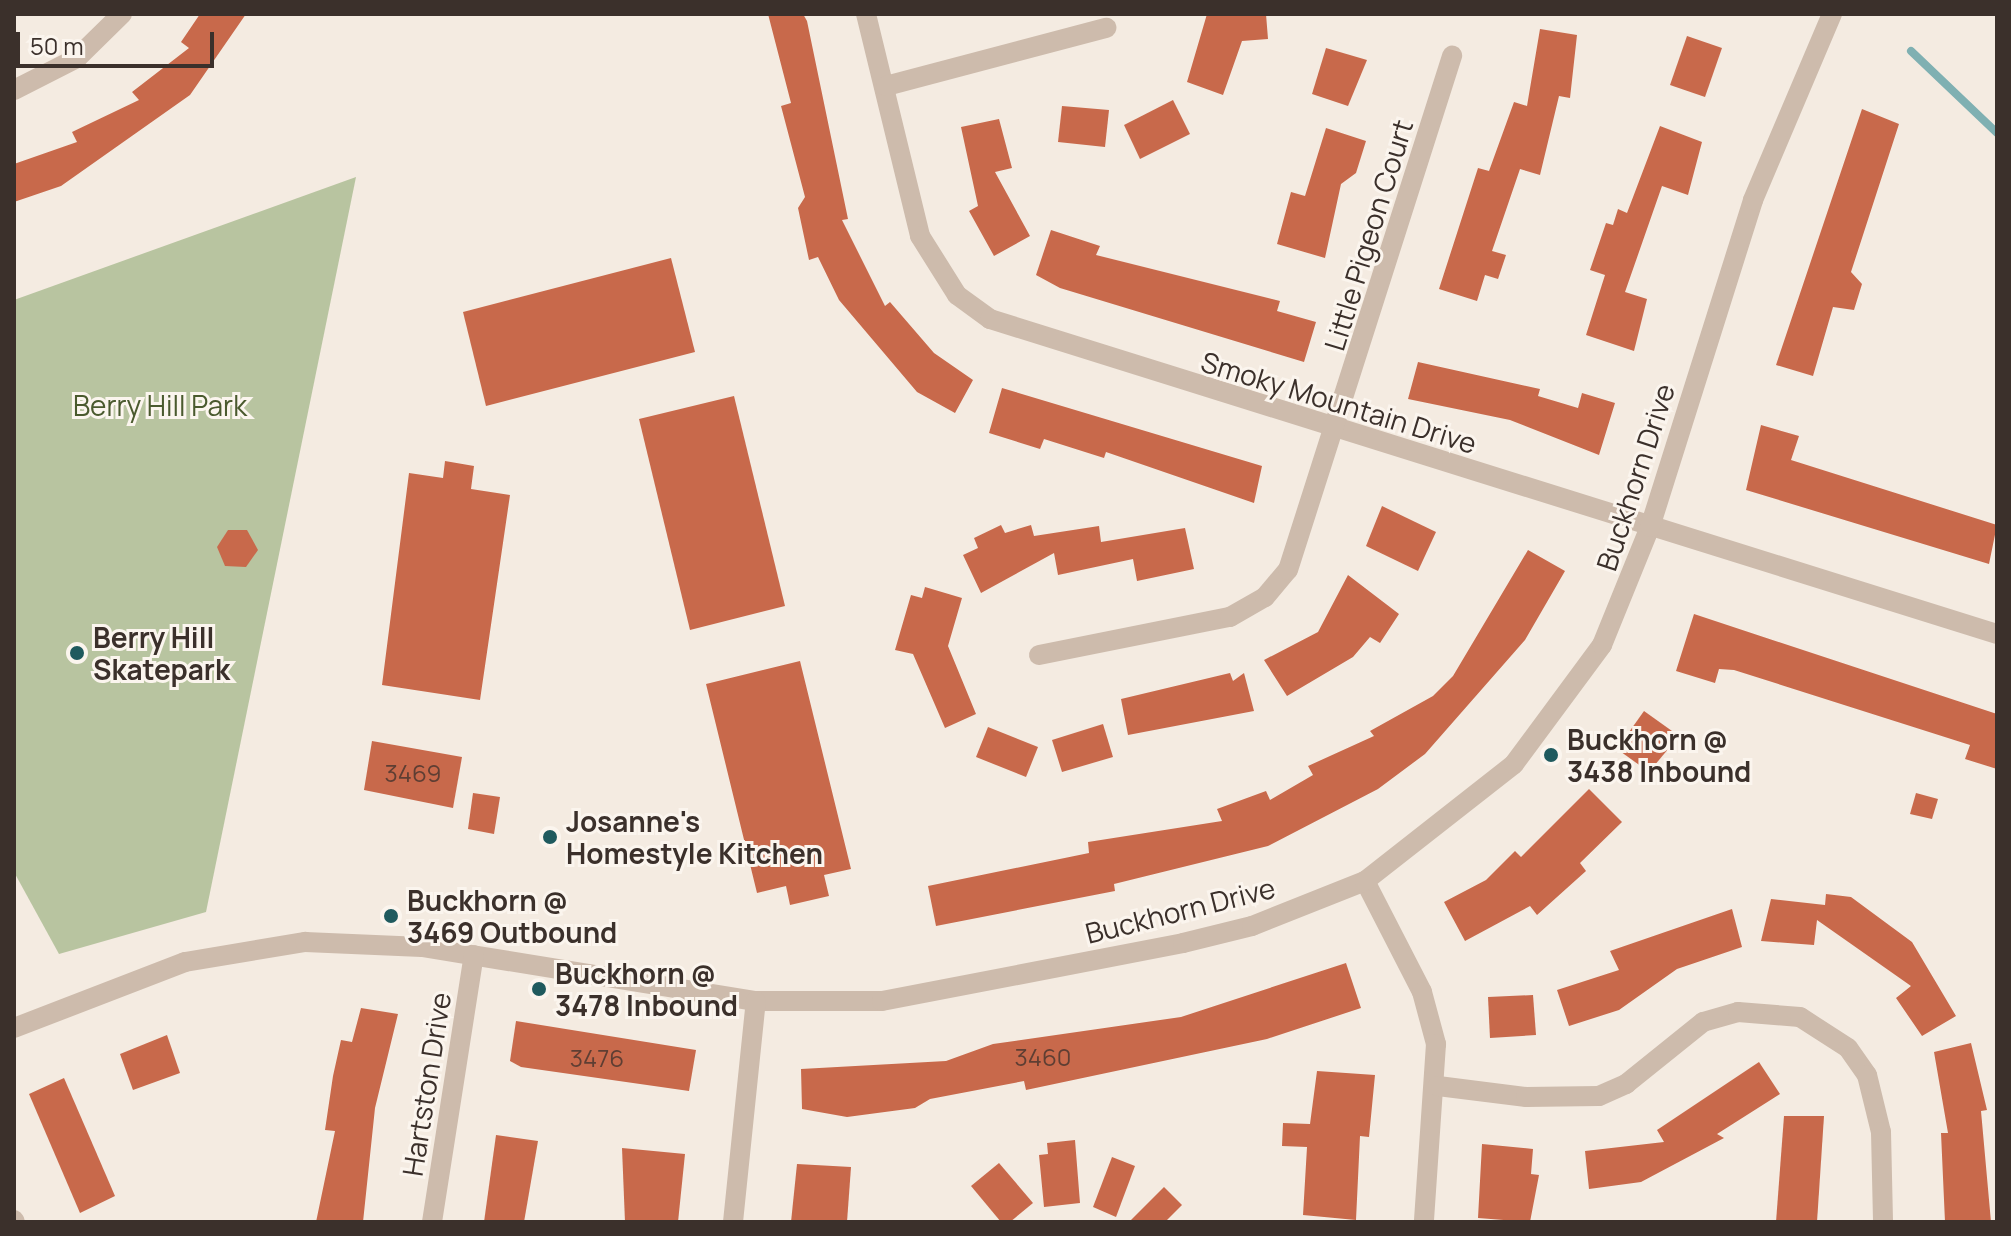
<!DOCTYPE html>
<html>
<head>
<meta charset="utf-8">
<style>
  body { margin:0 }
  #map { position:relative; width:2011px; height:1236px; overflow:hidden; background:#f4ebe1; font-family:Manrope,sans-serif }
  div>[style] { position:absolute }
  .green>* { inset:0; background:#b8c4a0 }
  .stream>* { height:8px; margin:-4px; padding:0 4px; transform-origin:4px; border-radius:4px; background:#7fb0b2 }
  .building>* { inset:0; background:#c8694b }
  .minor>* { height:20px; margin:-10px; padding:0 10px; transform-origin:10px; border-radius:10px; background:#cdbbac }
  .dots>* { width:22px; height:22px; translate:-50% -50%; box-sizing:border-box; border:4px solid #fbf5ee; border-radius:50% }
  span { translate:-50% -50%; white-space:nowrap; text-align:center; line-height:1.15; -webkit-text-stroke:6px #fbf5ee; paint-order:stroke }
  .number-label { font-size:24px; color:#5e3e33 }
  .number-label span { -webkit-text-stroke-width:0 }
  .street-label { font-size:28px; color:#3b302b }
  .park-label { font-size:28px; color:#4a5a2e }
  .poi-label { font-size:28px; color:#3b302b; font-weight:700 }
  .left { translate:0 -50%; text-align:left }
  .frame { position:absolute; inset:0; border:16px solid #3b302b; pointer-events:none }
  .scale { position:absolute; left:16px; top:32px; width:198px; height:36px; box-sizing:border-box; border:4px solid #3b302b; border-top:0; padding-left:10px; font-size:24px; line-height:28px; white-space:nowrap; color:#3b302b; -webkit-text-stroke:6px #fbf5ee; paint-order:stroke }
</style>
</head>
<body>
<div id="map">
  <div class="green">
    <i style="clip-path:polygon(356px 177px,206px 912px,59px 954px,14px 872px,14px 300px)"></i>
  </div>
  <div class="stream">
    <i style="left:1911px;top:51px;width:119px;rotate:43.6deg"></i>
  </div>
  <div class="building">
    <i style="clip-path:polygon(200px 14px,246px 14px,190px 95px,61px 186px,14px 202px,14px 164px,77px 142px,72px 132px,139px 100px,132px 92px,189px 48px,181px 42px)"></i>
    <i style="clip-path:polygon(768px 14px,803px 14px,807px 21px,848px 219px,842px 220px,885px 306px,890px 302px,934px 353px,973px 380px,955px 413px,917px 392px,839px 300px,818px 257px,809px 260px,798px 208px,805px 197px,781px 106px,791px 103px)"></i>
    <i style="clip-path:polygon(1207px 14px,1266px 14px,1268px 39px,1242px 41px,1223px 95px,1187px 82px)"></i>
    <i style="clip-path:polygon(1540px 29px,1577px 35px,1570px 98px,1559px 96px,1540px 175px,1520px 169px,1492px 251px,1506px 255px,1498px 279px,1485px 275px,1477px 301px,1439px 289px,1478px 168px,1489px 171px,1514px 102px,1527px 106px)"></i>
    <i style="clip-path:polygon(1687px 36px,1722px 48px,1705px 97px,1670px 85px)"></i>
    <i style="clip-path:polygon(1326px 48px,1367px 60px,1348px 106px,1312px 94px)"></i>
    <i style="clip-path:polygon(1173px 100px,1190px 134px,1140px 159px,1124px 125px)"></i>
    <i style="clip-path:polygon(1062px 106px,1109px 110px,1105px 147px,1058px 142px)"></i>
    <i style="clip-path:polygon(1862px 109px,1899px 124px,1851px 272px,1862px 284px,1854px 310px,1833px 307px,1813px 376px,1776px 365px)"></i>
    <i style="clip-path:polygon(999px 119px,1012px 168px,995px 172px,1030px 236px,994px 256px,969px 211px,978px 206px,961px 127px)"></i>
    <i style="clip-path:polygon(1660px 126px,1702px 142px,1688px 195px,1662px 186px,1625px 292px,1647px 299px,1634px 351px,1586px 335px,1605px 275px,1590px 270px,1606px 223px,1613px 225px,1618px 209px,1627px 213px)"></i>
    <i style="clip-path:polygon(1326px 128px,1366px 141px,1356px 173px,1341px 184px,1325px 258px,1277px 244px,1291px 192px,1305px 196px)"></i>
    <i style="clip-path:polygon(1051px 230px,1100px 246px,1096px 255px,1280px 301px,1277px 311px,1316px 322px,1304px 362px,1060px 288px,1036px 275px)"></i>
    <i style="clip-path:polygon(671px 258px,695px 352px,486px 406px,463px 312px)"></i>
    <i style="clip-path:polygon(1418px 362px,1540px 389px,1538px 396px,1578px 408px,1582px 393px,1615px 403px,1599px 455px,1510px 420px,1408px 399px)"></i>
    <i style="clip-path:polygon(1002px 388px,1262px 466px,1254px 503px,1106px 452px,1104px 458px,1044px 439px,1040px 449px,989px 433px)"></i>
    <i style="clip-path:polygon(734px 396px,785px 606px,690px 630px,639px 419px)"></i>
    <i style="clip-path:polygon(1761px 425px,1799px 436px,1791px 460px,1997px 525px,1989px 564px,1746px 490px)"></i>
    <i style="clip-path:polygon(445px 461px,474px 466px,471px 489px,510px 495px,480px 700px,382px 685px,409px 473px,443px 478px)"></i>
    <i style="clip-path:polygon(1382px 506px,1436px 532px,1418px 571px,1366px 546px)"></i>
    <i style="clip-path:polygon(1001px 525px,1005px 533px,1031px 525px,1034px 536px,1099px 526px,1101px 542px,1185px 528px,1194px 569px,1137px 581px,1133px 559px,1058px 575px,1054px 553px,981px 593px,963px 555px,978px 548px,974px 538px)"></i>
    <i style="clip-path:polygon(228px 530px,247px 530px,258px 550px,246px 567px,225px 566px,217px 547px)"></i>
    <i style="clip-path:polygon(1528px 550px,1565px 571px,1525px 640px,1425px 754px,1378px 789px,1268px 846px,1114px 884px,1115px 891px,936px 926px,928px 886px,1089px 853px,1088px 842px,1222px 821px,1217px 809px,1266px 791px,1270px 800px,1313px 775px,1308px 766px,1374px 736px,1370px 731px,1433px 696px,1453px 676px)"></i>
    <i style="clip-path:polygon(1348px 575px,1399px 614px,1380px 643px,1370px 637px,1353px 657px,1287px 696px,1264px 660px,1318px 632px)"></i>
    <i style="clip-path:polygon(925px 587px,962px 598px,948px 646px,976px 714px,945px 728px,913px 654px,895px 650px,911px 595px,922px 598px)"></i>
    <i style="clip-path:polygon(1694px 614px,1997px 714px,1997px 769px,1965px 759px,1970px 745px,1734px 670px,1719px 669px,1715px 683px,1676px 671px)"></i>
    <i style="clip-path:polygon(800px 661px,851px 869px,824px 875px,829px 896px,790px 905px,786px 886px,757px 893px,706px 684px)"></i>
    <i style="clip-path:polygon(1230px 673px,1233px 681px,1244px 673px,1254px 711px,1128px 735px,1121px 699px)"></i>
    <i style="clip-path:polygon(1644px 711px,1679px 736px,1649px 772px,1617px 749px)"></i>
    <i style="clip-path:polygon(1103px 724px,1113px 757px,1062px 772px,1052px 740px)"></i>
    <i style="clip-path:polygon(988px 727px,1038px 747px,1026px 777px,976px 757px)"></i>
    <i style="clip-path:polygon(372px 741px,462px 757px,453px 808px,364px 790px)"></i>
    <i style="clip-path:polygon(1589px 789px,1622px 822px,1580px 863px,1586px 871px,1537px 915px,1530px 906px,1465px 941px,1444px 902px,1486px 880px,1515px 851px,1521px 857px)"></i>
    <i style="clip-path:polygon(473px 793px,500px 797px,494px 834px,468px 829px)"></i>
    <i style="clip-path:polygon(1916px 793px,1938px 799px,1932px 819px,1910px 814px)"></i>
    <i style="clip-path:polygon(1826px 894px,1851px 897px,1912px 942px,1956px 1016px,1922px 1036px,1896px 998px,1911px 986px,1817px 920px,1814px 945px,1761px 941px,1771px 899px,1825px 905px)"></i>
    <i style="clip-path:polygon(1732px 909px,1742px 947px,1677px 969px,1619px 1010px,1569px 1026px,1557px 990px,1619px 970px,1610px 951px)"></i>
    <i style="clip-path:polygon(1346px 963px,1361px 1008px,1267px 1039px,1026px 1090px,1024px 1081px,930px 1099px,915px 1108px,847px 1117px,802px 1109px,801px 1069px,946px 1061px,993px 1044px,1181px 1017px)"></i>
    <i style="clip-path:polygon(1533px 995px,1536px 1035px,1490px 1038px,1488px 997px)"></i>
    <i style="clip-path:polygon(361px 1008px,398px 1014px,375px 1108px,363px 1222px,316px 1222px,335px 1131px,325px 1130px,333px 1076px,341px 1040px,352px 1042px)"></i>
    <i style="clip-path:polygon(516px 1021px,696px 1050px,689px 1091px,521px 1067px,510px 1061px)"></i>
    <i style="clip-path:polygon(167px 1035px,180px 1073px,133px 1090px,120px 1054px)"></i>
    <i style="clip-path:polygon(1971px 1043px,1987px 1110px,1981px 1111px,1991px 1222px,1945px 1222px,1941px 1133px,1948px 1133px,1934px 1052px)"></i>
    <i style="clip-path:polygon(1759px 1062px,1780px 1094px,1717px 1134px,1724px 1138px,1641px 1182px,1589px 1189px,1585px 1151px,1664px 1142px,1657px 1130px)"></i>
    <i style="clip-path:polygon(1317px 1071px,1375px 1075px,1369px 1137px,1360px 1136px,1356px 1220px,1303px 1215px,1307px 1147px,1282px 1146px,1283px 1123px,1310px 1124px)"></i>
    <i style="clip-path:polygon(64px 1078px,115px 1196px,80px 1213px,29px 1094px)"></i>
    <i style="clip-path:polygon(1784px 1116px,1824px 1116px,1817px 1222px,1776px 1222px)"></i>
    <i style="clip-path:polygon(496px 1135px,538px 1141px,524px 1222px,484px 1222px)"></i>
    <i style="clip-path:polygon(1075px 1140px,1080px 1203px,1044px 1207px,1039px 1155px,1048px 1154px,1047px 1143px)"></i>
    <i style="clip-path:polygon(1482px 1144px,1533px 1149px,1531px 1174px,1539px 1175px,1530px 1222px,1478px 1218px)"></i>
    <i style="clip-path:polygon(622px 1148px,685px 1154px,678px 1222px,625px 1222px)"></i>
    <i style="clip-path:polygon(1112px 1157px,1135px 1166px,1116px 1217px,1093px 1207px)"></i>
    <i style="clip-path:polygon(999px 1163px,1033px 1203px,1010px 1222px,1001px 1222px,971px 1186px)"></i>
    <i style="clip-path:polygon(797px 1164px,851px 1167px,847px 1222px,791px 1222px)"></i>
    <i style="clip-path:polygon(1164px 1187px,1182px 1205px,1165px 1222px,1129px 1222px)"></i>
  </div>
  <div class="minor">
    <i style="left:866px;top:14px;width:228px;rotate:76.3deg"></i>
    <i style="left:920px;top:236px;width:70px;rotate:57.9deg"></i>
    <i style="left:957px;top:295px;width:41px;rotate:36deg"></i>
    <i style="left:990px;top:319px;width:1055px;rotate:17.37deg"></i>
    <i style="left:886px;top:86px;width:228px;rotate:-14.8deg"></i>
    <i style="left:14px;top:90px;width:71px;rotate:-26.9deg"></i>
    <i style="left:77px;top:58px;width:63px;rotate:-44.4deg"></i>
    <i style="left:1039px;top:655px;width:195px;rotate:-11.3deg"></i>
    <i style="left:1230px;top:617px;width:40px;rotate:-29.7deg"></i>
    <i style="left:1265px;top:597px;width:35px;rotate:-50deg"></i>
    <i style="left:1288px;top:570px;width:540px;rotate:-72.3deg"></i>
    <i style="left:1365px;top:881px;width:125px;rotate:62.8deg"></i>
    <i style="left:1422px;top:992px;width:54px;rotate:74.9deg"></i>
    <i style="left:1436px;top:1044px;width:178px;rotate:93.9deg"></i>
    <i style="left:14px;top:1028px;width:183px;rotate:-21.1deg"></i>
    <i style="left:185px;top:962px;width:122px;rotate:-9.5deg"></i>
    <i style="left:305px;top:942px;width:117px;rotate:2.4deg"></i>
    <i style="left:422px;top:947px;width:338px;rotate:9.2deg"></i>
    <i style="left:756px;top:1001px;width:126px"></i>
    <i style="left:882px;top:1001px;width:307px;rotate:-10.9deg"></i>
    <i style="left:1183px;top:943px;width:71px;rotate:-13.8deg"></i>
    <i style="left:1252px;top:926px;width:122px;rotate:-21.7deg"></i>
    <i style="left:1365px;top:881px;width:189px;rotate:-38.1deg"></i>
    <i style="left:1514px;top:764px;width:148px;rotate:-53.5deg"></i>
    <i style="left:1602px;top:645px;width:127px;rotate:-67.9deg"></i>
    <i style="left:1650px;top:527px;width:343px;rotate:-72.5deg"></i>
    <i style="left:1753px;top:200px;width:202px;rotate:-67deg"></i>
    <i style="left:1438px;top:1086px;width:89px;rotate:7.1deg"></i>
    <i style="left:1526px;top:1097px;width:73px;rotate:-0.8deg"></i>
    <i style="left:1599px;top:1096px;width:30px;rotate:-24deg"></i>
    <i style="left:1626px;top:1084px;width:99px;rotate:-38.8deg"></i>
    <i style="left:1703px;top:1022px;width:36px;rotate:-16deg"></i>
    <i style="left:1738px;top:1012px;width:62px;rotate:4.6deg"></i>
    <i style="left:1800px;top:1017px;width:57px;rotate:32.9deg"></i>
    <i style="left:1848px;top:1048px;width:33px;rotate:55deg"></i>
    <i style="left:1867px;top:1075px;width:59px;rotate:76.2deg"></i>
    <i style="left:1881px;top:1132px;width:90px;rotate:88.7deg"></i>
    <i style="left:14px;top:1220px;width:2px;rotate:63deg"></i>
    <i style="left:432px;top:1222px;width:270px;rotate:-81.1deg"></i>
    <i style="left:733px;top:1222px;width:222px;rotate:-84.1deg"></i>
  </div>
  <div class="dots">
    <i style="left:77px;top:653px;background:#1f5a5e"></i>
    <i style="left:1551px;top:755px;background:#1f5a5e"></i>
    <i style="left:550px;top:837px;background:#1f5a5e"></i>
    <i style="left:391px;top:916px;background:#1f5a5e"></i>
    <i style="left:539px;top:989px;background:#1f5a5e"></i>
  </div>
  <div class="number-label">
    <span style="left:413px;top:773px">3469</span>
    <span style="left:1043px;top:1057px">3460</span>
    <span style="left:597px;top:1058px">3476</span>
  </div>
  <div class="street-label">
    <span style="left:1368px;top:235px;rotate:-73deg">Little Pigeon Court</span>
    <span style="left:1339px;top:402px;rotate:17deg">Smoky Mountain Drive</span>
    <span style="left:1635px;top:477px;rotate:-72deg">Buckhorn Drive</span>
    <span style="left:1180px;top:910px;rotate:-14deg">Buckhorn Drive</span>
    <span style="left:426px;top:1084px;rotate:-81deg">Hartston Drive</span>
  </div>
  <div class="park-label">
    <span style="left:160px;top:405px">Berry Hill Park</span>
  </div>
  <div class="poi-label">
    <span class="left" style="left:93px;top:653px">Berry Hill<br>Skatepark</span>
    <span class="left" style="left:1567px;top:755px">Buckhorn @<br>3438 Inbound</span>
    <span class="left" style="left:566px;top:837px">Josanne's<br>Homestyle Kitchen</span>
    <span class="left" style="left:407px;top:916px">Buckhorn @<br>3469 Outbound</span>
    <span class="left" style="left:555px;top:989px">Buckhorn @<br>3478 Inbound</span>
  </div>
  <div class="frame"></div>
  <div class="scale">50 m</div>
</div>
</body>
</html>
